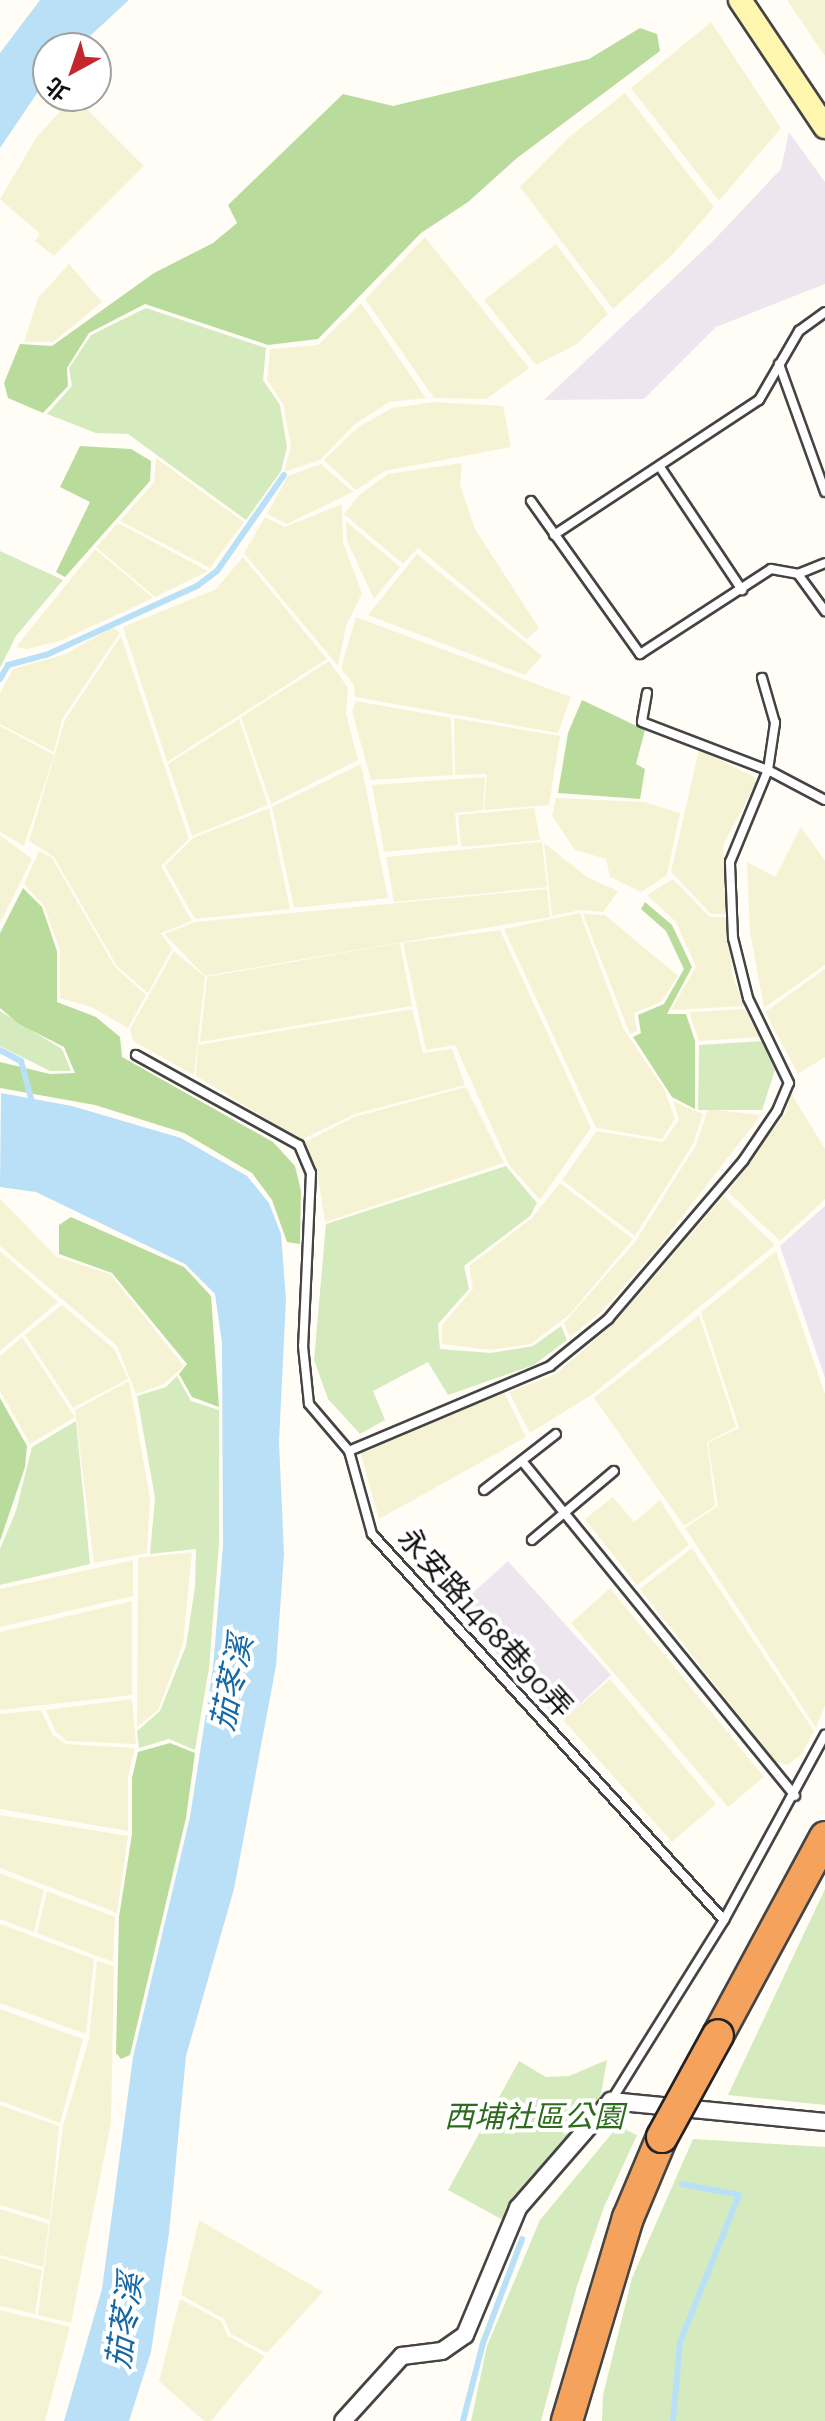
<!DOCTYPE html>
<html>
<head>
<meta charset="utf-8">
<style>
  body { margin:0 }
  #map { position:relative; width:825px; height:2421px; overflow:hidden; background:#fffdf5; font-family:"Zilla Slab","Noto Sans TC",serif }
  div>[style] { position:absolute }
  .industrial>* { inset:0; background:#eee6ef }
  .farmland>* { inset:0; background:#f6f3d4 }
  .green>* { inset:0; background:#d5ebbd }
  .forest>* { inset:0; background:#b9dc9c }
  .water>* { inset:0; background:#b9e0f7 }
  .stream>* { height:6px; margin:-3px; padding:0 3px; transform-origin:3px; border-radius:3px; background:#b9e0f7 }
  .roads { filter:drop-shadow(2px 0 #444) drop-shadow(-2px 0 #444) drop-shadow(0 2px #444) drop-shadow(0 -2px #444) }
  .service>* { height:8px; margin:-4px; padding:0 4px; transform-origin:4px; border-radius:4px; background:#fff }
  .minor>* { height:16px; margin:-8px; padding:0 8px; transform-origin:8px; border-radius:8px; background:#fff }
  .secondary>* { height:22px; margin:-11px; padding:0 11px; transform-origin:11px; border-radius:11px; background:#fff6b0 }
  .motorway>* { height:30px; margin:-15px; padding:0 15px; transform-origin:15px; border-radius:15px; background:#f5a25d }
  .bridges { filter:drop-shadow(2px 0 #222) drop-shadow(-2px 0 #222) drop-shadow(0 2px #222) drop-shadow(0 -2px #222) }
  .motorway-bridge>* { height:30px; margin:-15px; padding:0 15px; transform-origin:15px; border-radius:15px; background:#f5a25d }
  span { translate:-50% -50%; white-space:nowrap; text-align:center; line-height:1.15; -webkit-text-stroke:8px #fff; paint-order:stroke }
  .street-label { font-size:30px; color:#111 }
  .park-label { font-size:30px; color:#2f6b1f; font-style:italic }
  .water-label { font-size:32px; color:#1768a6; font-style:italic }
  .north { position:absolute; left:32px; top:32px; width:80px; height:80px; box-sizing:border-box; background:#fff; border:2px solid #a0a0a0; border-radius:50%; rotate:220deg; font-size:22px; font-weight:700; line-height:32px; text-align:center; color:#111 }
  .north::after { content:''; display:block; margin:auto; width:28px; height:36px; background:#c4262e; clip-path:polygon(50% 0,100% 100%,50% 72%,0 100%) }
</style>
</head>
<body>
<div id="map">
  <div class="industrial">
    <i style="clip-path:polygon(789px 132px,825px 182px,825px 284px,716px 327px,644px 399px,544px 400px,712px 242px,781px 169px)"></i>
    <i style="clip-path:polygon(825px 1206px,825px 1378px,780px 1246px)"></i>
    <i style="clip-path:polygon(508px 1561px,611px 1675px,577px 1707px,567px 1697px,551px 1712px,455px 1609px)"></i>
  </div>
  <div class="farmland">
    <i style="clip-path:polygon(787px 0,825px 0,825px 56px)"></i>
    <i style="clip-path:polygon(711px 22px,781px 128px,719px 201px,631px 88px)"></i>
    <i style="clip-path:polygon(625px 93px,714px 207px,672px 255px,613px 309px,520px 187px,569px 137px)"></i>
    <i style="clip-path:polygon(74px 96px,144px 166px,54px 256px,35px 241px,40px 234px,0 199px,36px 138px)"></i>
    <i style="clip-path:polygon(425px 237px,529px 368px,486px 399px,434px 398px,365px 299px)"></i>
    <i style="clip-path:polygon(556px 244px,608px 314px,577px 344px,536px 365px,484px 300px)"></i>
    <i style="clip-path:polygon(69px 264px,102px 302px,53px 342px,24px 342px,38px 298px)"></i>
    <i style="clip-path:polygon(361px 303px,426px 398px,389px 402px,354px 425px,320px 460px,284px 472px,291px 446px,283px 404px,267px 380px,270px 349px,318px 345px)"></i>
    <i style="clip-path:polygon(434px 402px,503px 406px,511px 447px,385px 471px,356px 490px,324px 460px,357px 428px,392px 408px)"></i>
    <i style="clip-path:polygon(156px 458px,244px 522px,210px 568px,120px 521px,154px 482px)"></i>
    <i style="clip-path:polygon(462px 463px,460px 485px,475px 529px,539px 628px,527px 639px,418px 548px,403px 564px,344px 514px,359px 495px,388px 474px)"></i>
    <i style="clip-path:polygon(321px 464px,353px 492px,287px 524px,267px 514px,288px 476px)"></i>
    <i style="clip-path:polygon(342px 504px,343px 543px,362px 593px,346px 626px,338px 666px,244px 553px,265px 517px,285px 527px)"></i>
    <i style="clip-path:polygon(346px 521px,400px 567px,374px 599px,347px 541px)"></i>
    <i style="clip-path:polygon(118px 523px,208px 571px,155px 597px,96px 547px)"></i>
    <i style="clip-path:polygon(95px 549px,153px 598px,60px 641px,27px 649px,16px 647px)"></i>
    <i style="clip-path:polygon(417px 554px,542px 656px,525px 675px,368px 615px)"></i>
    <i style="clip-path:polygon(243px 557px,327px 659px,167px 762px,123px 627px,216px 589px)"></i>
    <i style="clip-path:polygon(356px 617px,571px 697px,558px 733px,355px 697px,354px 685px,341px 668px)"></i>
    <i style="clip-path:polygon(113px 627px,120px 633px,62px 719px,54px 752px,0 724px,0 693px,13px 669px,66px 654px)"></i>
    <i style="clip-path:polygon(121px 636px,189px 839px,161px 866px,192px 921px,161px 933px,172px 949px,148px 993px,117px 966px,54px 857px,29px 841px,65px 720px)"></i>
    <i style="clip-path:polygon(329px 661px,348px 688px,346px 713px,358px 760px,271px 804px,241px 717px)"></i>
    <i style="clip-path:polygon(356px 701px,451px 718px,453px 775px,371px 780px,352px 711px)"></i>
    <i style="clip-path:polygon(454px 718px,560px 736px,549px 805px,484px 810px,487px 774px,455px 775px)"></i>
    <i style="clip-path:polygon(239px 719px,268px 805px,192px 836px,168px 764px)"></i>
    <i style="clip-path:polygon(0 726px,54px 755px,24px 846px,0 832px)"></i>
    <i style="clip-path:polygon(699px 749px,754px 777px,756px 784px,723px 845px,726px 914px,711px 914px,671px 872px)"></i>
    <i style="clip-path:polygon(361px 764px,388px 898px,294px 908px,272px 807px)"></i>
    <i style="clip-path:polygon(485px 777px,483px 810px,455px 813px,458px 845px,384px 852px,372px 785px)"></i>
    <i style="clip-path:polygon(556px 798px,644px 802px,680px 813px,667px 875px,641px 892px,610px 877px,606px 859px,575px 850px,552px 816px)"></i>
    <i style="clip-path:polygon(269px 808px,290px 909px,195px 919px,165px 866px,193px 838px)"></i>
    <i style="clip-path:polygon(534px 808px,540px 840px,461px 847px,458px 815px)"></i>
    <i style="clip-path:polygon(801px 827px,825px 861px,825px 965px,764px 1008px,750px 932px,747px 862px,775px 877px)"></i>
    <i style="clip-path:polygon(0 835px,32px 859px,0 923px)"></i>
    <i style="clip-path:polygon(542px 842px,547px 887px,394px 902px,386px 857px)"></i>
    <i style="clip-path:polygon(544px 843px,587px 877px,618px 891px,603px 912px,581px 910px,552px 916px)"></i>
    <i style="clip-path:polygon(39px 851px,52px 858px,115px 967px,146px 995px,128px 1028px,91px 1007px,60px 998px,60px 950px,44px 906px,24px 884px)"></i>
    <i style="clip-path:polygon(673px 879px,710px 917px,726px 917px,733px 977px,744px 1006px,671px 1010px,696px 967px,676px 922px,647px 895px)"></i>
    <i style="clip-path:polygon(547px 889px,550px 917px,205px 976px,164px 934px,195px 922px)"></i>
    <i style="clip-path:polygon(580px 913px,623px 1028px,664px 1089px,675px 1119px,662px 1139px,596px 1128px,504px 929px)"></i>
    <i style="clip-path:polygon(583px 914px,605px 915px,678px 976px,661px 1002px,634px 1013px,637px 1031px,630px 1034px)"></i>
    <i style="clip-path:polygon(500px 930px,591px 1128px,540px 1200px,509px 1165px,455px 1045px,426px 1050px,403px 943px)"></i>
    <i style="clip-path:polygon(400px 943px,412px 1006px,200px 1042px,207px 977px)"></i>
    <i style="clip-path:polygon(174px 951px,205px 977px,194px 1075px,133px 1041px,130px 1029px)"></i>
    <i style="clip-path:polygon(825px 969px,825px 1057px,798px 1074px,765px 1012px)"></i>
    <i style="clip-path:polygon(412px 1009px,423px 1053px,452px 1049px,465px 1085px,355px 1114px,301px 1140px,196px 1076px,198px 1045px)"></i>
    <i style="clip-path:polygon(745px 1009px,760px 1037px,699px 1041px,689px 1012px)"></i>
    <i style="clip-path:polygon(466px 1087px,504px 1163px,325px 1222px,316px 1166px,303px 1143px,354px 1117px)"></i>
    <i style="clip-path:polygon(791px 1093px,825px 1149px,825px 1199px,780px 1241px,728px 1192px,786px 1112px)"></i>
    <i style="clip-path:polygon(673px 1101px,703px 1114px,693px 1144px,635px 1236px,562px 1180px,597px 1131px,663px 1142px,679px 1120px)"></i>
    <i style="clip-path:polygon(708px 1109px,761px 1115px,656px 1250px,601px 1312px,570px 1337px,564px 1323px,635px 1242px,696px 1145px)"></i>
    <i style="clip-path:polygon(560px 1183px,633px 1239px,570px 1314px,531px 1344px,490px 1350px,442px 1344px,442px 1325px,473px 1289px,469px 1266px,532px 1218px)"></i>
    <i style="clip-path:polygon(724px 1196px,775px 1245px,593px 1394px,530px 1433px,509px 1392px,556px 1374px,614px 1323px)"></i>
    <i style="clip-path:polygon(0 1199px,57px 1257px,110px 1274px,184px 1366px,164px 1384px,136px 1394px,117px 1346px,0 1246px)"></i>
    <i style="clip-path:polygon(0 1251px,58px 1302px,0 1351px)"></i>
    <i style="clip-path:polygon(776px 1251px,825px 1394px,825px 1705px,816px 1728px,685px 1528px,718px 1506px,708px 1443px,739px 1428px,701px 1312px)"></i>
    <i style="clip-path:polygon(62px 1305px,114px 1349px,128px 1379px,73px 1408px,25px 1335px)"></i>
    <i style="clip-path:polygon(699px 1315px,736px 1427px,707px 1442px,715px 1506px,684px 1526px,594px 1398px)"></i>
    <i style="clip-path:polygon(22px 1337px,75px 1417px,30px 1444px,0 1391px,0 1356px)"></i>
    <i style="clip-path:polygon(129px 1381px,150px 1498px,147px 1553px,94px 1563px,75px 1410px)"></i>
    <i style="clip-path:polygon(504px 1392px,526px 1437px,379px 1519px,360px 1451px)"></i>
    <i style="clip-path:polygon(613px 1497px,634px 1522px,660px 1500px,689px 1545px,637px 1585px,585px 1519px)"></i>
    <i style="clip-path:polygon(692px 1548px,814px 1731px,801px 1755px,787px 1765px,775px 1761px,640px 1589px)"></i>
    <i style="clip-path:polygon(192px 1552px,183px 1644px,158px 1710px,137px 1727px,138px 1558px)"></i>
    <i style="clip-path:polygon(133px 1560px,133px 1596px,0 1627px,0 1589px)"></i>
    <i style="clip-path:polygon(610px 1588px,764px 1777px,728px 1807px,571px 1623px)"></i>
    <i style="clip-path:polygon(132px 1601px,132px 1695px,0 1710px,0 1632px)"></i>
    <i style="clip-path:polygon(610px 1679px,716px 1804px,672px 1842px,556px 1712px,568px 1700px,576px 1709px)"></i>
    <i style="clip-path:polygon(132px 1699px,136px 1744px,67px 1741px,55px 1731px,46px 1710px)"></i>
    <i style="clip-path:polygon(41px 1710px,53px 1735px,66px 1744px,135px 1748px,128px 1776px,128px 1831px,0 1809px,0 1714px)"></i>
    <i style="clip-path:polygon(0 1815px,128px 1836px,117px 1913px,0 1868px)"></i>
    <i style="clip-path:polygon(0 1873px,44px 1890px,34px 1932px,0 1919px)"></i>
    <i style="clip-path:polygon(47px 1891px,115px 1917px,113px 1962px,37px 1933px)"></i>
    <i style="clip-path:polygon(0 1924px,94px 1959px,86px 2034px,0 2003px)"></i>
    <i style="clip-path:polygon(97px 1961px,114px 1966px,111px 2123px,71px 2323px,38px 2315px,63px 2126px,89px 2039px)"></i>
    <i style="clip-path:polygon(0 2009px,83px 2039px,60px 2123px,0 2101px)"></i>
    <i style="clip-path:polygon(0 2105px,59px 2126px,50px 2220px,0 2205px)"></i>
    <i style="clip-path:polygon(0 2209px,49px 2224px,43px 2267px,0 2255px)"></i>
    <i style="clip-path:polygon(199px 2220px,323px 2292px,267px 2353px,231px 2334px,224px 2319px,181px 2295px)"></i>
    <i style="clip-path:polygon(0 2258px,42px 2270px,35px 2314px,0 2306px)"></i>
    <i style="clip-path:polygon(180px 2299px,221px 2321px,228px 2336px,265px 2356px,211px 2421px,204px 2421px,159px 2381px)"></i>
    <i style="clip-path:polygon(0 2310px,70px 2327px,45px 2421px,0 2421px)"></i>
  </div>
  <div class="green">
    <i style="clip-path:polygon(146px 308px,266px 348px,263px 380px,280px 405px,287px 447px,281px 471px,246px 520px,128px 434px,96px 433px,47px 414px,72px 386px,69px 368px,91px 335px)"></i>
    <i style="clip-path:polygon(0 551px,63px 580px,16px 636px,0 668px)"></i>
    <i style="clip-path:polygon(0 1011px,62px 1049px,71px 1071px,50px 1071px,0 1046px)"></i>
    <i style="clip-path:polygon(762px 1041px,775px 1070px,762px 1110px,698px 1110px,699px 1045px)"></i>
    <i style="clip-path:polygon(506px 1166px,537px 1203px,530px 1216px,464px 1266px,469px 1289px,438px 1324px,440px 1349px,491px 1353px,533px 1346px,561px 1326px,567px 1340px,534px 1365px,448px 1395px,428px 1362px,373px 1391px,385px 1420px,360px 1434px,328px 1399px,314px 1360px,326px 1224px)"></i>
    <i style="clip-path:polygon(177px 1376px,191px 1401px,219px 1410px,219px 1544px,209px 1668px,195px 1750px,169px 1739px,139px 1748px,137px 1731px,160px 1711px,186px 1646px,195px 1587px,196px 1549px,150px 1554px,155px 1498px,137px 1396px,166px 1387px)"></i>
    <i style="clip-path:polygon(76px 1421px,90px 1564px,0 1585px,0 1549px,16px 1511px,32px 1447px)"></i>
    <i style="clip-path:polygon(825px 1889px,825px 2105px,728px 2095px)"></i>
    <i style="clip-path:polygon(607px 2060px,599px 2105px,503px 2220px,448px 2190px,519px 2061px,546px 2077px,569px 2076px)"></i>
    <i style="clip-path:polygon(618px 2126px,637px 2135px,604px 2207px,577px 2286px,541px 2421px,471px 2421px,487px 2346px,540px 2220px)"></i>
    <i style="clip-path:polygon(693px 2139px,825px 2147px,825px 2421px,602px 2421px,603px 2395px,632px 2278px)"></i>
  </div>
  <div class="forest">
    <i style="clip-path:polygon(640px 28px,657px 34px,660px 51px,517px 158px,468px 202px,421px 233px,318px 339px,268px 345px,145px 304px,89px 333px,67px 368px,68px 386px,43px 413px,8px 398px,4px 383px,20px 344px,52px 346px,154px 273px,213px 243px,237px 223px,228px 205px,343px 94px,393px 106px,589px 59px)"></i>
    <i style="clip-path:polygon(80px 446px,131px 449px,151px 461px,150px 481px,65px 577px,56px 572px,90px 502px,60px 487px)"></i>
    <i style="clip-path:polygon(582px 700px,645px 730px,636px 764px,645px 769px,640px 799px,558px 793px,568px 733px)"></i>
    <i style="clip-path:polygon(23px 888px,42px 907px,57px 951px,57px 1002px,96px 1017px,120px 1037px,122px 1057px,273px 1142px,295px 1166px,301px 1191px,300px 1244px,287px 1242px,272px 1200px,252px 1173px,184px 1133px,95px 1105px,0 1088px,0 1062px,50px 1074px,75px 1073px,64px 1047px,19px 1024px,0 1008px,0 933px)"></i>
    <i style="clip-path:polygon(645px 902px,672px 925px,692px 967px,667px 1014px,686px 1014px,695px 1041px,695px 1109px,672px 1097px,633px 1037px,641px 1033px,638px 1015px,664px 1004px,684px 969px,666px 931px,641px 909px)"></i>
    <i style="clip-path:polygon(71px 1217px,184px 1267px,211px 1296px,219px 1407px,192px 1397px,179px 1374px,187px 1364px,112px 1273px,59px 1254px,59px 1225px)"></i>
    <i style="clip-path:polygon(0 1398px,27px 1446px,25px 1467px,0 1541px)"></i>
    <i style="clip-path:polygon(170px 1743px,195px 1753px,186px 1818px,130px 2055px,121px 2059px,116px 2053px,119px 1917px,132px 1834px,132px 1778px,138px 1752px)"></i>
  </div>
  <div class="water">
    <i style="clip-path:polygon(40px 0,129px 0,77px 48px,48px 48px,48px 77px,0 148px,0 53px)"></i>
    <i style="clip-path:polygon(1px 1093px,72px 1106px,181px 1138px,247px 1176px,269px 1203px,281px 1234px,286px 1299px,279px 1442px,284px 1554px,276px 1666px,234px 1889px,186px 2056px,169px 2233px,151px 2352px,129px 2421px,64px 2421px,102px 2289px,133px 2057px,190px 1817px,213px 1668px,223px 1546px,222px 1343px,215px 1294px,185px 1264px,36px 1192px,0 1187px)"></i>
  </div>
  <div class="stream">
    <i style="left:0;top:679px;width:16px;rotate:-60deg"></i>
    <i style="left:8px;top:665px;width:39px;rotate:-15deg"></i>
    <i style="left:46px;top:655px;width:166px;rotate:-24.6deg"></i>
    <i style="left:197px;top:586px;width:25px;rotate:-37deg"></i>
    <i style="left:217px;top:571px;width:117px;rotate:-55.1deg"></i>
    <i style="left:0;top:1050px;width:24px;rotate:28deg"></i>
    <i style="left:21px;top:1061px;width:39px;rotate:75deg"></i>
    <i style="left:463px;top:2421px;width:81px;rotate:-75.6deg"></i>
    <i style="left:483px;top:2343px;width:111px;rotate:-69.4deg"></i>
    <i style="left:673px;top:2421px;width:79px;rotate:-84.9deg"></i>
    <i style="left:680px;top:2342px;width:158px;rotate:-68.1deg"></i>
    <i style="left:739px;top:2195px;width:58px;rotate:-169.1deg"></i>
  </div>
  <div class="roads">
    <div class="service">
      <i style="left:779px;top:364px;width:136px;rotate:70.2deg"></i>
      <i style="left:660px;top:467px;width:148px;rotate:56.3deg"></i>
      <i style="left:531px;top:501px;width:188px;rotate:54.5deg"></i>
      <i style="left:640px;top:654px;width:156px;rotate:-33deg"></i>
      <i style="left:771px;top:569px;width:27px;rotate:10deg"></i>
      <i style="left:798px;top:574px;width:29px;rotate:-22deg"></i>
      <i style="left:554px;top:535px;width:245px;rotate:-33.4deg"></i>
      <i style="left:759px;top:400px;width:80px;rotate:-59.9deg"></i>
      <i style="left:799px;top:331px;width:32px;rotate:-36deg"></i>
      <i style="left:798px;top:574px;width:46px;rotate:53.9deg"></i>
      <i style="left:647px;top:693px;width:29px;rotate:100deg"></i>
      <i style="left:642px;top:722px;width:135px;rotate:20.9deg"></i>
      <i style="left:768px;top:770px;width:64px;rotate:27.8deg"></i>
      <i style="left:136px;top:1055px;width:186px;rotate:28.9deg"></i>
      <i style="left:299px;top:1145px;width:30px;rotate:67deg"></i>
      <i style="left:311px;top:1173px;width:173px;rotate:92.6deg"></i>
      <i style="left:303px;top:1346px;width:58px;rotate:84.1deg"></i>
      <i style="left:309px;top:1404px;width:62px;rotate:49.6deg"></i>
      <i style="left:349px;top:1451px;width:86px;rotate:74.5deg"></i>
      <i style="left:372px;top:1534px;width:522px;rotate:47.64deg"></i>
      <i style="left:724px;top:1920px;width:213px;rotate:122deg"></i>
      <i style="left:349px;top:1451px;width:218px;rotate:-22.9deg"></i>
      <i style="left:550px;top:1366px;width:75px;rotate:-39deg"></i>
      <i style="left:608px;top:1319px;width:208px;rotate:-49.5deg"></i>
      <i style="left:743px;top:1161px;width:60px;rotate:-55.8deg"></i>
      <i style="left:777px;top:1111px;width:30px;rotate:-67deg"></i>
      <i style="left:789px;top:1083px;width:94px;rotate:-115.8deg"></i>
      <i style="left:748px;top:998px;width:62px;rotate:-104deg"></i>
      <i style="left:733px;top:938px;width:76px;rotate:-92.3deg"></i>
      <i style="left:730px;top:862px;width:100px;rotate:-67.6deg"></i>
      <i style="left:768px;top:770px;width:48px;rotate:-81.5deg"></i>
      <i style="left:775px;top:723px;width:47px;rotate:-106.1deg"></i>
      <i style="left:522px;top:1461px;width:432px;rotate:50.8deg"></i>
      <i style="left:484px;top:1490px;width:91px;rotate:-37.9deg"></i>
      <i style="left:532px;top:1540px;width:107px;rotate:-40.1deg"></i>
      <i style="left:724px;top:1920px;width:211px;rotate:-61.4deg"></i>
    </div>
    <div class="minor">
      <i style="left:343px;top:2421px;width:88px;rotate:-47.8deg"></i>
      <i style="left:402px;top:2356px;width:40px;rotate:-7.1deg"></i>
      <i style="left:442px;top:2351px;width:28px;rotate:-35deg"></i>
      <i style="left:465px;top:2335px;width:138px;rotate:-67.3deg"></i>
      <i style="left:518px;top:2208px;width:142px;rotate:-49deg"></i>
      <i style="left:611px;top:2101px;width:215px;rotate:5.6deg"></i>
    </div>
    <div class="secondary">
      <i style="left:740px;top:0;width:153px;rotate:56.2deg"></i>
    </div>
    <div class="motorway">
      <i style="left:718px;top:2035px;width:225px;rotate:-61.6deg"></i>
      <i style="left:567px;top:2421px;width:212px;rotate:-73.3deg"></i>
      <i style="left:628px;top:2218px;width:88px;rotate:-67.2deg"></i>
    </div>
  </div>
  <div class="bridges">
    <div class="motorway-bridge">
      <i style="left:662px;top:2137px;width:116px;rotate:-61.2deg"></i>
    </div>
  </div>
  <div class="street-label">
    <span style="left:485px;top:1623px;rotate:48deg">永安路1468巷90弄</span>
  </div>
  <div class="park-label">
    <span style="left:534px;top:2117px">西埔社區公園</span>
  </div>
  <div class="water-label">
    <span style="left:232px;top:1683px;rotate:-78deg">茄苳溪</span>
    <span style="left:125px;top:2321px;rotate:-82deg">茄苳溪</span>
  </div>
  <div class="north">北</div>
</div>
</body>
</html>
